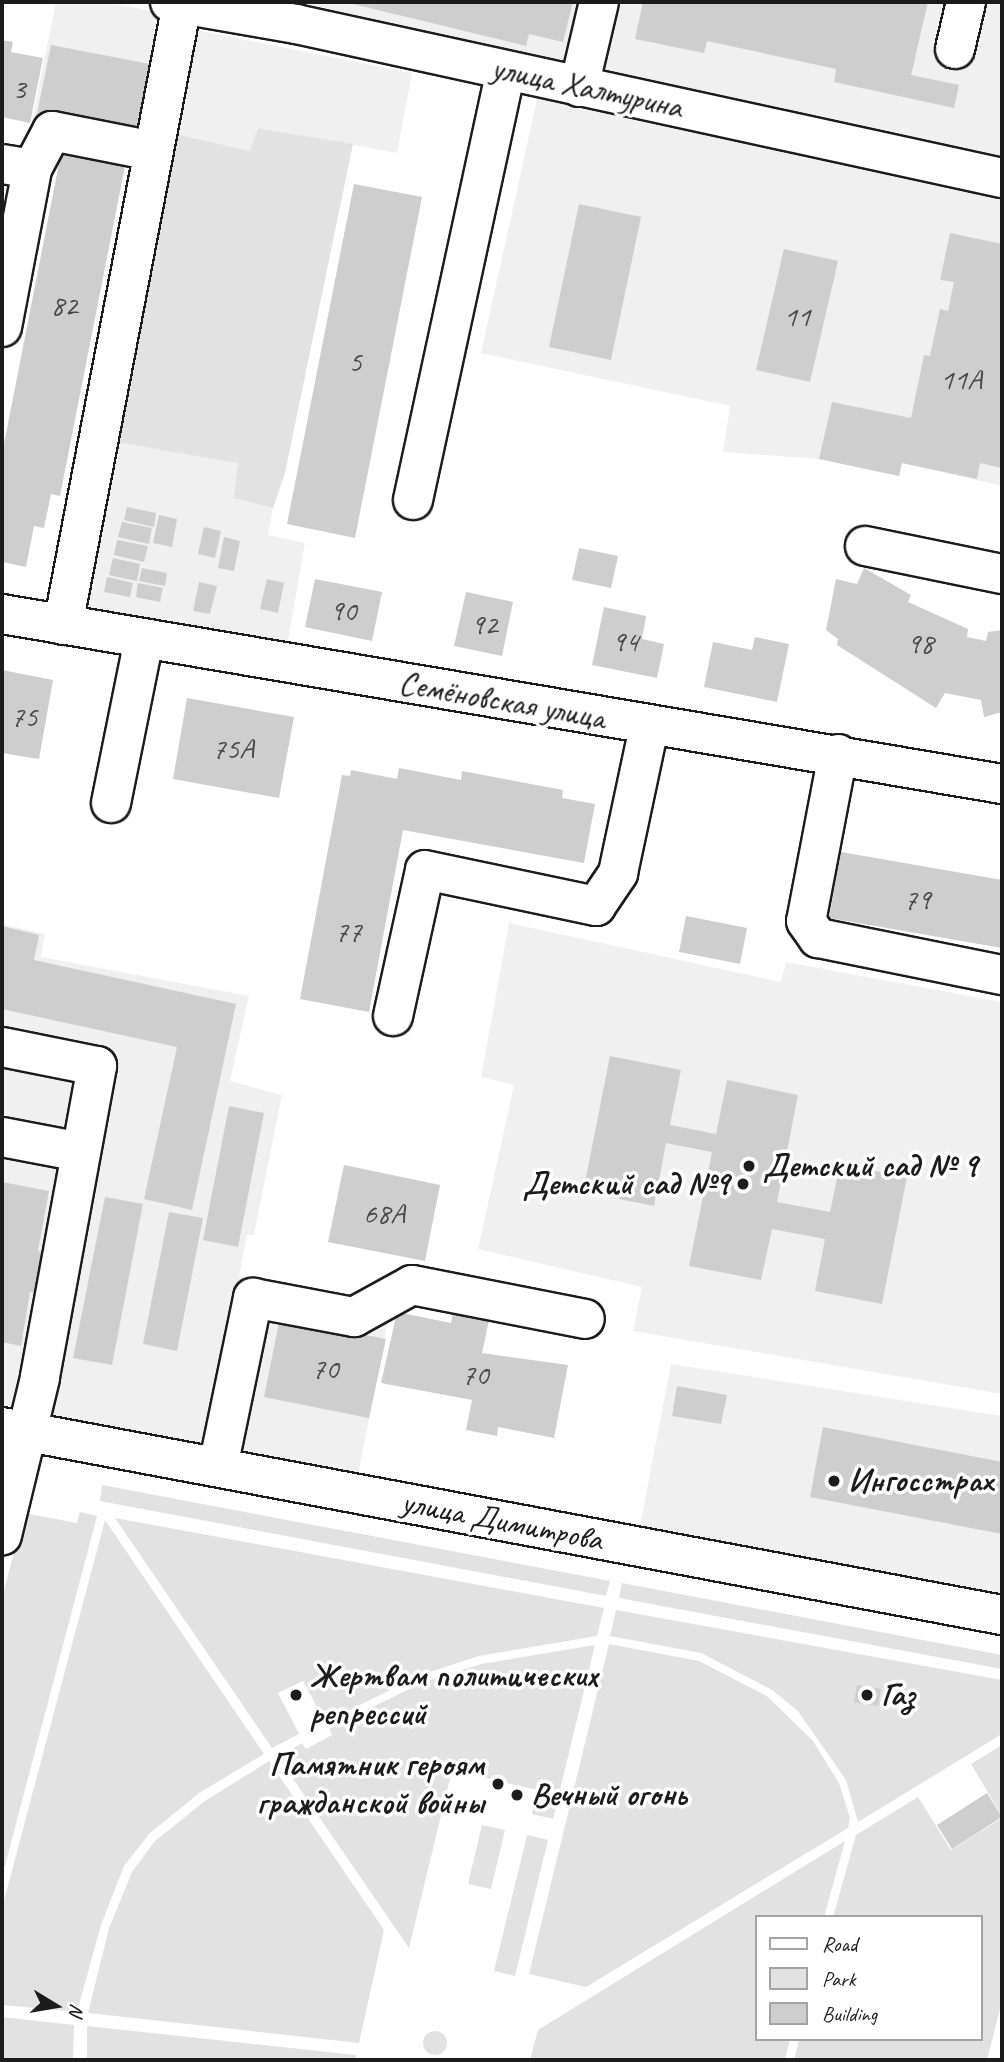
<!DOCTYPE html>
<html>
<head>
<meta charset="utf-8">
<style>
  body { margin:0 }
  #map { position:relative; width:1004px; height:2062px; overflow:hidden; background:#fff; font-family:Caveat,sans-serif }
  div>[style] { position:absolute }
  .built>* { inset:0; background:#f0f0f0 }
  .green>* { inset:0; background:#e2e2e2 }
  .round { border-radius:50% }
  .building>* { inset:0; background:#cecece }
  .roads { filter:drop-shadow(2px 0 #1c1c1c) drop-shadow(-2px 0 #1c1c1c) drop-shadow(0 2px #1c1c1c) drop-shadow(0 -2px #1c1c1c) }
  .minor>* { height:38px; margin:-19px; padding:0 19px; transform-origin:19px; border-radius:19px; background:#fff }
  .major>* { height:38px; margin:-19px; padding:0 19px; transform-origin:19px; border-radius:19px; background:#fff }
  .dots>* { width:19px; height:19px; translate:-50% -50%; box-sizing:border-box; border:4px solid #fff; border-radius:50% }
  span { translate:-50% -50%; white-space:nowrap; text-align:center; line-height:1.15; -webkit-text-stroke:7px #fff; paint-order:stroke }
  .number-label { font-size:30px; color:#484848 }
  .number-label span { -webkit-text-stroke-width:0 }
  .street-label { font-size:33px; color:#1c1c1c }
  .poi-label { font-size:33px; color:#1c1c1c; font-weight:700 }
  .left { translate:0 -50%; text-align:left }
  .right { translate:-100% -50%; text-align:right }
  .frame { position:absolute; inset:0; border:4px solid #1c1c1c; pointer-events:none }
  .legend { position:absolute; left:755px; top:1915px; width:228px; height:126px; box-sizing:border-box; background:#fff; border:2px solid #a4a4a4; margin:0; padding:9px 12px; list-style:none; font-size:21px; color:#1c1c1c }
  .legend li { display:flex; align-items:center; gap:14px; height:35px }
  .legend b { width:35px; border:2px solid #a4a4a4 }
  .north { position:absolute; left:21px; top:1971px; width:70px; height:70px; -webkit-text-stroke:5px #fff; paint-order:stroke; rotate:101deg; font-size:19px; font-weight:700; line-height:28px; text-align:center; color:#1c1c1c }
  .north::after { content:''; display:block; margin:auto; width:24px; height:32px; background:#1c1c1c; clip-path:polygon(50% 0,100% 100%,50% 72%,0 100%) }
</style>
</head>
<body>
<div id="map">
  <div class="built">
    <i style="clip-path:polygon(56px 2px,103px 2px,180px 16px,155px 150px,31px 126px)"></i>
    <i style="clip-path:polygon(1002px 2px,1002px 486px,902px 463px,899px 476px,819px 459px,723px 452px,730px 406px,481px 353px,546px 59px,304px 3px)"></i>
    <i style="clip-path:polygon(191px 29px,412px 73px,397px 153px,259px 128px,250px 151px,171px 133px)"></i>
    <i style="clip-path:polygon(109px 441px,239px 463px,234px 498px,273px 508px,268px 535px,305px 543px,287px 647px,78px 611px)"></i>
    <i style="clip-path:polygon(509px 923px,781px 982px,786px 962px,1002px 1002px,1002px 1394px,633px 1331px,642px 1287px,478px 1249px,514px 1085px,481px 1077px)"></i>
    <i style="clip-path:polygon(2px 924px,45px 934px,41px 957px,249px 996px,230px 1081px,282px 1095px,254px 1235px,247px 1235px,239px 1277px,390px 1310px,357px 1481px,2px 1411px)"></i>
    <i style="clip-path:polygon(671px 1364px,1002px 1416px,1002px 1598px,640px 1525px)"></i>
  </div>
  <div class="green">
    <i style="clip-path:polygon(258px 128px,353px 144px,285px 473px,273px 508px,234px 498px,238px 463px,109px 441px,171px 133px,250px 151px)"></i>
    <i style="clip-path:polygon(102px 1485px,610px 1581px,606px 1596px,100px 1501px)"></i>
    <i style="clip-path:polygon(80px 1512px,97px 1516px,2px 1877px,2px 1598px,24px 1513px,77px 1523px)"></i>
    <i style="clip-path:polygon(115px 1518px,604px 1608px,597px 1636px,479px 1656px,421px 1675px,325px 1722px,303px 1681px,278px 1693px,299px 1734px,272px 1748px)"></i>
    <i style="clip-path:polygon(105px 1520px,264px 1754px,199px 1793px,149px 1834px,124px 1866px,101px 1925px,77px 2012px,2px 2005px,2px 1908px)"></i>
    <i style="clip-path:polygon(622px 1583px,1002px 1655px,1002px 1669px,619px 1598px)"></i>
    <i style="clip-path:polygon(616px 1610px,1002px 1680px,1002px 1734px,858px 1822px,846px 1780px,798px 1711px,772px 1690px,701px 1653px,610px 1636px)"></i>
    <i style="clip-path:polygon(609px 1644px,699px 1661px,767px 1696px,813px 1741px,839px 1783px,850px 1818px,848px 1828px,586px 1987px,529px 1974px)"></i>
    <i style="clip-path:polygon(595px 1645px,553px 1819px,532px 1814px,537px 1790px,452px 1770px,409px 1948px,278px 1757px,302px 1743px,306px 1749px,332px 1735px,329px 1728px,424px 1682px,481px 1664px)"></i>
    <i style="clip-path:polygon(1002px 1745px,1002px 1816px,971px 1764px)"></i>
    <i style="clip-path:polygon(269px 1761px,384px 1930px,359px 2043px,88px 2013px,109px 1928px,132px 1872px,155px 1841px,205px 1801px)"></i>
    <i style="clip-path:polygon(918px 1797px,951px 1850px,1002px 1818px,1002px 2001px,987px 2060px,794px 2060px,799px 2039px,981px 2039px,981px 1917px,833px 1917px,856px 1835px)"></i>
    <i style="clip-path:polygon(482px 1825px,505px 1830px,491px 1889px,468px 1884px)"></i>
    <i style="clip-path:polygon(527px 1835px,548px 1840px,515px 1976px,494px 1971px)"></i>
    <i style="clip-path:polygon(845px 1841px,824px 1917px,757px 1917px,757px 2039px,790px 2039px,785px 2060px,530px 2060px,538px 2030px)"></i>
    <i style="clip-path:polygon(2px 2017px,74px 2025px,73px 2060px,2px 2060px)"></i>
    <i style="clip-path:polygon(87px 2026px,356px 2055px,355px 2060px,87px 2060px)"></i>
    <i class="round" style="left:423px;top:2031px;width:24px;height:24px"></i>
  </div>
  <div class="building">
    <i style="clip-path:polygon(345px 2px,573px 2px,563px 42px,529px 34px,526px 46px)"></i>
    <i style="clip-path:polygon(643px 2px,928px 2px,911px 75px,959px 85px,954px 108px,834px 82px,836px 69px,707px 41px,704px 53px,635px 39px)"></i>
    <i style="clip-path:polygon(2px 40px,13px 42px,11px 52px,43px 58px,30px 123px,2px 117px)"></i>
    <i style="clip-path:polygon(51px 45px,160px 66px,145px 145px,35px 124px)"></i>
    <i style="clip-path:polygon(63px 143px,127px 156px,60px 496px,51px 494px,44px 528px,34px 526px,26px 567px,2px 562px,2px 454px)"></i>
    <i style="clip-path:polygon(354px 184px,422px 197px,355px 538px,287px 524px)"></i>
    <i style="clip-path:polygon(579px 204px,641px 217px,611px 360px,549px 347px)"></i>
    <i style="clip-path:polygon(950px 233px,1002px 244px,1002px 468px,980px 463px,977px 479px,902px 463px,899px 476px,819px 459px,832px 402px,911px 418px,924px 355px,930px 356px,940px 309px,948px 311px,954px 282px,940px 280px)"></i>
    <i style="clip-path:polygon(784px 249px,838px 261px,810px 382px,756px 370px)"></i>
    <i style="clip-path:polygon(127px 507px,156px 513px,154px 527px,124px 520px)"></i>
    <i style="clip-path:polygon(159px 515px,177px 519px,172px 547px,153px 543px)"></i>
    <i style="clip-path:polygon(122px 522px,152px 528px,149px 544px,118px 537px)"></i>
    <i style="clip-path:polygon(204px 527px,221px 531px,215px 558px,198px 554px)"></i>
    <i style="clip-path:polygon(224px 537px,240px 541px,234px 571px,218px 568px)"></i>
    <i style="clip-path:polygon(117px 540px,148px 546px,144px 562px,114px 555px)"></i>
    <i style="clip-path:polygon(579px 548px,618px 556px,611px 588px,572px 580px)"></i>
    <i style="clip-path:polygon(113px 558px,140px 564px,137px 581px,109px 575px)"></i>
    <i style="clip-path:polygon(142px 568px,167px 573px,165px 586px,139px 581px)"></i>
    <i style="clip-path:polygon(864px 568px,911px 595px,908px 602px,968px 629px,967px 637px,986px 641px,988px 632px,1002px 630px,1002px 712px,984px 717px,981px 700px,945px 693px,936px 708px,837px 645px,838px 639px,826px 630px,836px 579px,857px 584px)"></i>
    <i style="clip-path:polygon(107px 577px,133px 583px,130px 597px,104px 592px)"></i>
    <i style="clip-path:polygon(267px 579px,284px 583px,278px 613px,260px 609px)"></i>
    <i style="clip-path:polygon(315px 579px,382px 592px,372px 641px,305px 627px)"></i>
    <i style="clip-path:polygon(199px 582px,217px 586px,210px 614px,193px 611px)"></i>
    <i style="clip-path:polygon(138px 583px,163px 588px,160px 602px,136px 597px)"></i>
    <i style="clip-path:polygon(466px 592px,513px 602px,502px 656px,454px 646px)"></i>
    <i style="clip-path:polygon(604px 607px,646px 616px,642px 639px,664px 644px,657px 678px,592px 665px)"></i>
    <i style="clip-path:polygon(755px 637px,789px 644px,777px 702px,704px 687px,713px 642px,752px 650px)"></i>
    <i style="clip-path:polygon(2px 670px,53px 680px,39px 759px,2px 753px)"></i>
    <i style="clip-path:polygon(187px 698px,294px 717px,279px 798px,173px 779px)"></i>
    <i style="clip-path:polygon(399px 768px,461px 780px,462px 771px,563px 790px,562px 798px,595px 804px,584px 863px,403px 830px,369px 1012px,300px 999px,342px 775px,350px 776px,351px 770px,397px 779px)"></i>
    <i style="clip-path:polygon(841px 852px,1002px 880px,1002px 948px,829px 918px)"></i>
    <i style="clip-path:polygon(686px 916px,747px 928px,740px 964px,679px 952px)"></i>
    <i style="clip-path:polygon(2px 926px,39px 935px,34px 960px,236px 1004px,192px 1210px,144px 1199px,177px 1047px,2px 1009px)"></i>
    <i style="clip-path:polygon(610px 1056px,681px 1070px,670px 1125px,716px 1134px,727px 1080px,798px 1095px,777px 1202px,830px 1212px,840px 1164px,907px 1177px,882px 1304px,815px 1291px,825px 1239px,772px 1229px,761px 1280px,689px 1266px,712px 1152px,666px 1143px,654px 1206px,583px 1192px)"></i>
    <i style="clip-path:polygon(229px 1106px,264px 1113px,238px 1247px,203px 1240px)"></i>
    <i style="clip-path:polygon(344px 1165px,440px 1185px,425px 1261px,328px 1242px)"></i>
    <i style="clip-path:polygon(2px 1182px,49px 1191px,38px 1251px,48px 1253px,40px 1294px,30px 1292px,21px 1346px,2px 1342px)"></i>
    <i style="clip-path:polygon(105px 1197px,143px 1204px,112px 1365px,73px 1358px)"></i>
    <i style="clip-path:polygon(169px 1212px,203px 1218px,177px 1351px,143px 1344px)"></i>
    <i style="clip-path:polygon(397px 1312px,451px 1323px,453px 1313px,489px 1320px,482px 1353px,568px 1365px,554px 1438px,498px 1427px,497px 1436px,466px 1430px,472px 1400px,381px 1383px)"></i>
    <i style="clip-path:polygon(280px 1318px,386px 1339px,369px 1418px,264px 1397px)"></i>
    <i style="clip-path:polygon(677px 1386px,727px 1395px,721px 1424px,672px 1416px)"></i>
    <i style="clip-path:polygon(823px 1427px,1002px 1462px,1002px 1534px,810px 1497px)"></i>
    <i style="clip-path:polygon(857px 1685px,881px 1689px,878px 1706px,854px 1702px)"></i>
    <i style="clip-path:polygon(987px 1793px,1002px 1817px,952px 1849px,937px 1825px)"></i>
  </div>
  <div class="roads">
    <div class="minor">
      <i style="left:170px;top:2px;width:128px;rotate:9.9deg"></i>
      <i style="left:296px;top:24px;width:723px;rotate:12.31deg"></i>
      <i style="left:955px;top:49px;width:48px;rotate:-76.8deg"></i>
      <i style="left:579px;top:87px;width:87px;rotate:-76.8deg"></i>
      <i style="left:2px;top:164px;width:30px;rotate:9deg"></i>
      <i style="left:32px;top:169px;width:43px;rotate:-62.2deg"></i>
      <i style="left:52px;top:131px;width:103px;rotate:11.2deg"></i>
      <i style="left:2px;top:327px;width:161px;rotate:-79.2deg"></i>
      <i style="left:413px;top:500px;width:439px;rotate:-77.8deg"></i>
      <i style="left:865px;top:546px;width:140px;rotate:11.6deg"></i>
      <i style="left:2px;top:614px;width:1014px;rotate:9.65deg"></i>
      <i style="left:63px;top:625px;width:632px;rotate:-79.15deg"></i>
      <i style="left:838px;top:754px;width:170px;rotate:100.8deg"></i>
      <i style="left:806px;top:921px;width:21px;rotate:55deg"></i>
      <i style="left:818px;top:938px;width:188px;rotate:11.4deg"></i>
      <i style="left:111px;top:803px;width:167px;rotate:-78.6deg"></i>
      <i style="left:393px;top:1016px;width:149px;rotate:-77.6deg"></i>
      <i style="left:425px;top:870px;width:175px;rotate:11.9deg"></i>
      <i style="left:596px;top:906px;width:40px;rotate:-56deg"></i>
      <i style="left:618px;top:873px;width:149px;rotate:-78deg"></i>
      <i style="left:2px;top:1047px;width:97px;rotate:11.3deg"></i>
      <i style="left:97px;top:1066px;width:317px;rotate:100.4deg"></i>
      <i style="left:40px;top:1378px;width:162px;rotate:103.6deg"></i>
      <i style="left:2px;top:1137px;width:80px;rotate:10.8deg"></i>
      <i style="left:218px;top:1467px;width:173px;rotate:-78.3deg"></i>
      <i style="left:253px;top:1298px;width:103px;rotate:10.7deg"></i>
      <i style="left:354px;top:1317px;width:66px;rotate:-28.9deg"></i>
      <i style="left:412px;top:1285px;width:176px;rotate:11.1deg"></i>
    </div>
    <div class="major">
      <i style="left:2px;top:1427px;width:1018px;rotate:10.65deg"></i>
    </div>
  </div>
  <div class="dots">
    <i style="left:749px;top:1166px;background:#1c1c1c"></i>
    <i style="left:743px;top:1184px;background:#1c1c1c"></i>
    <i style="left:834px;top:1481px;background:#1c1c1c"></i>
    <i style="left:296px;top:1695px;background:#1c1c1c"></i>
    <i style="left:867px;top:1695px;background:#1c1c1c"></i>
    <i style="left:498px;top:1784px;background:#1c1c1c"></i>
    <i style="left:517px;top:1795px;background:#1c1c1c"></i>
  </div>
  <div class="number-label">
    <span style="left:19px;top:88px">3</span>
    <span style="left:64px;top:305px">82</span>
    <span style="left:797px;top:316px">11</span>
    <span style="left:355px;top:361px">5</span>
    <span style="left:961px;top:379px">11А</span>
    <span style="left:343px;top:610px">90</span>
    <span style="left:484px;top:624px">92</span>
    <span style="left:625px;top:641px">94</span>
    <span style="left:920px;top:643px">98</span>
    <span style="left:24px;top:716px">75</span>
    <span style="left:233px;top:748px">75А</span>
    <span style="left:917px;top:899px">79</span>
    <span style="left:348px;top:931px">77</span>
    <span style="left:384px;top:1213px">68А</span>
    <span style="left:325px;top:1368px">70</span>
    <span style="left:475px;top:1374px">70</span>
  </div>
  <div class="street-label">
    <span style="left:587px;top:88px;rotate:12deg">улица Халтурина</span>
    <span style="left:502px;top:701px;rotate:10deg">Семёновская улица</span>
    <span style="left:502px;top:1521px;rotate:11deg">улица Димитрова</span>
  </div>
  <div class="poi-label">
    <span class="left" style="left:763px;top:1166px">Детский сад № 9</span>
    <span class="right" style="left:729px;top:1184px">Детский сад №9</span>
    <span class="left" style="left:848px;top:1481px">Ингосстрах</span>
    <span class="left" style="left:310px;top:1695px">Жертвам политических<br>репрессий</span>
    <span class="left" style="left:881px;top:1695px">Газ</span>
    <span class="right" style="left:484px;top:1784px">Памятник героям<br>гражданской войны</span>
    <span class="left" style="left:531px;top:1795px">Вечный огонь</span>
  </div>
  <div class="frame"></div>
  <ul class="legend">
  <li><b style="height:9px;background:#fff"></b>Road</li>
  <li><b style="height:19px;background:#e2e2e2"></b>Park</li>
  <li><b style="height:19px;background:#cecece"></b>Building</li>
  </ul>
  <div class="north">N</div>
</div>
</body>
</html>
